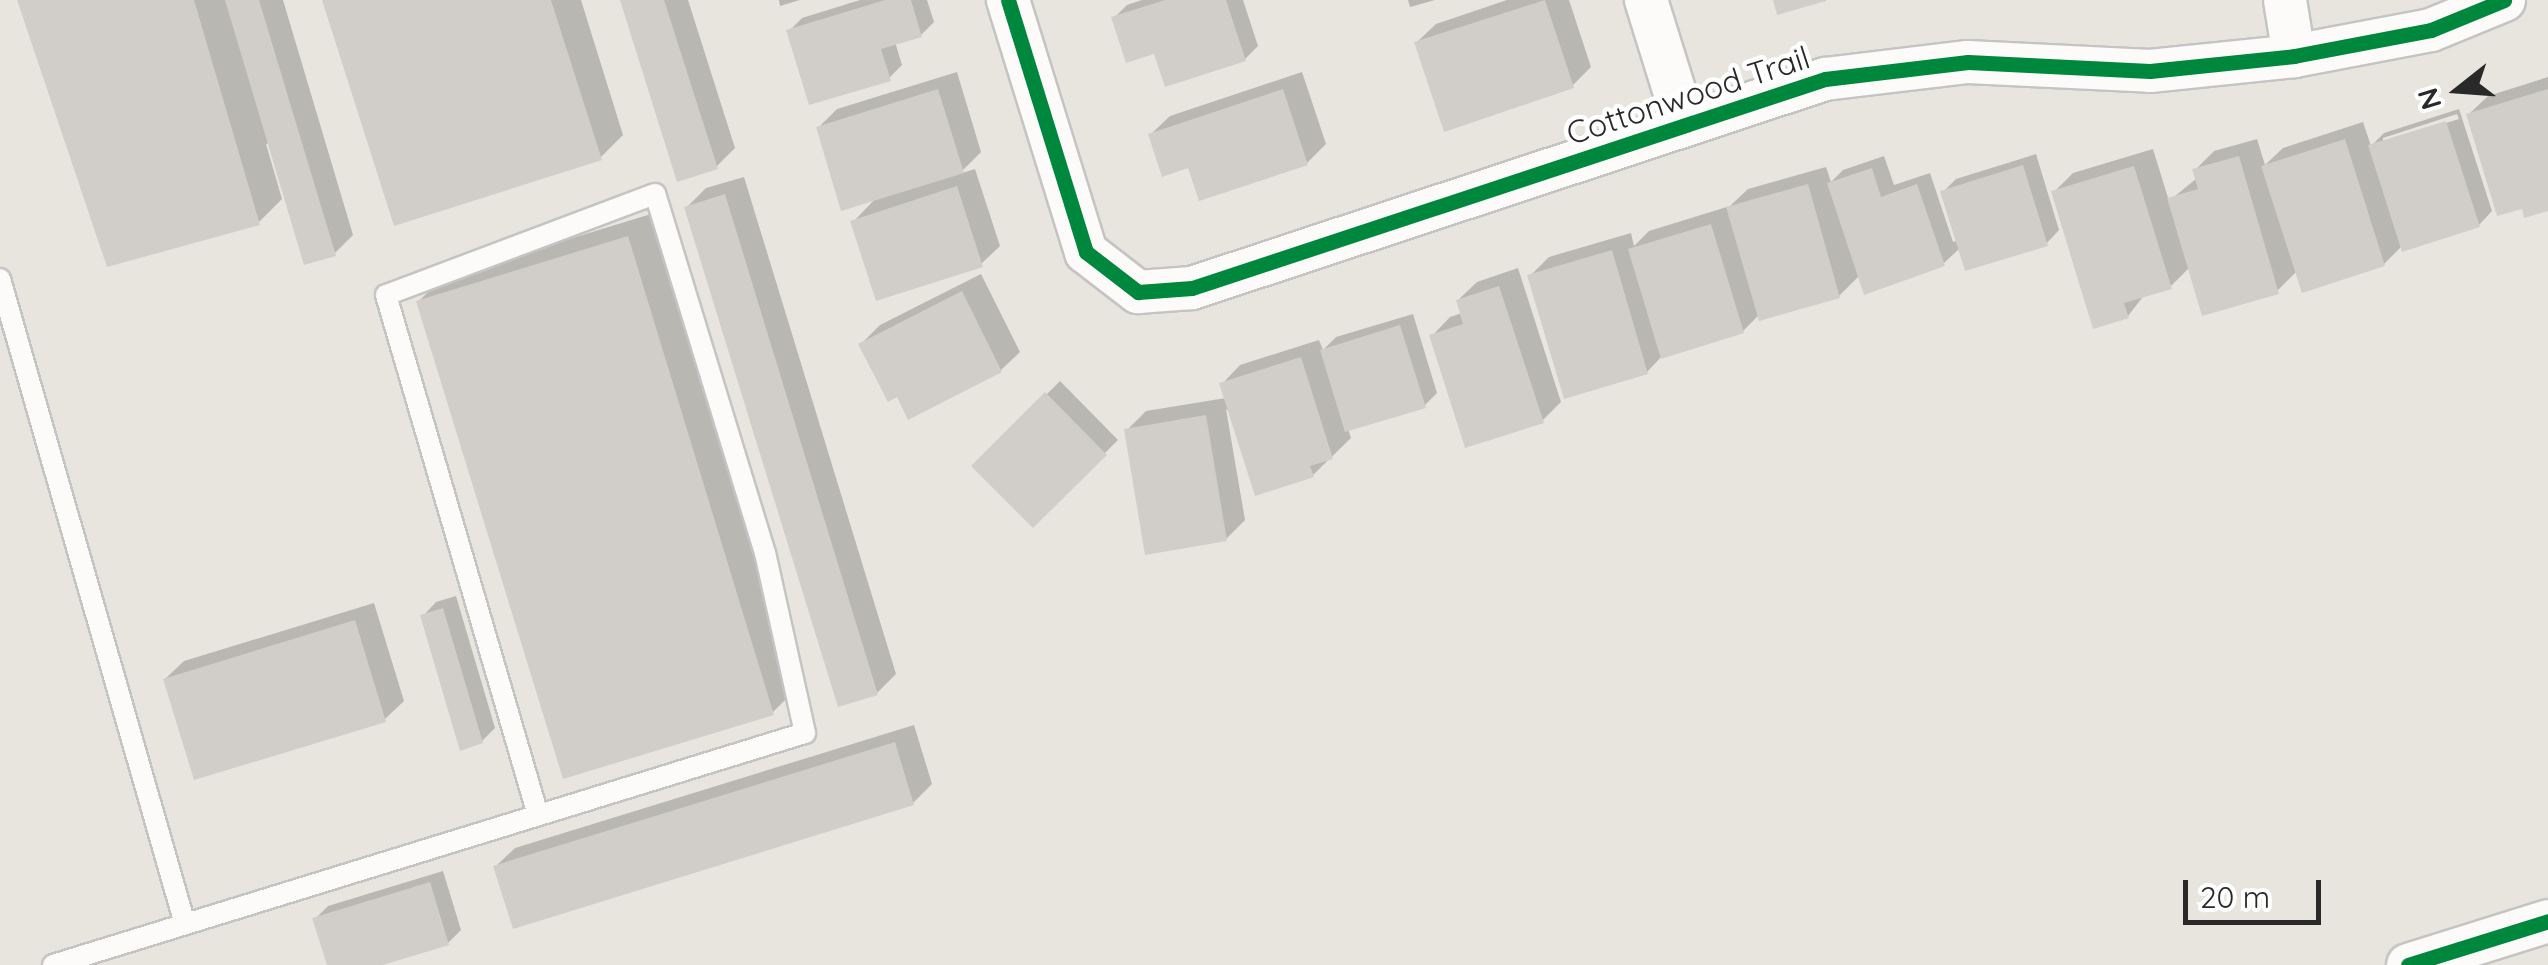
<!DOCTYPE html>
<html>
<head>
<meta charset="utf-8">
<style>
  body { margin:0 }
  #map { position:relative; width:2548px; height:965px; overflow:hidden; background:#e8e5de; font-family:Quicksand,sans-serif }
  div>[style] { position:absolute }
  .shadow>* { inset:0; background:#0003 }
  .building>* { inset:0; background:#d1cec9 }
  .roads { filter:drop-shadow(2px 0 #c5c4c4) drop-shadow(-2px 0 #c5c4c4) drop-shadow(0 2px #c5c4c4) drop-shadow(0 -2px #c5c4c4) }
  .service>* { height:20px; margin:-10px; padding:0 10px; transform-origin:10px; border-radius:10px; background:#fcfbfa }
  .minor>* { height:42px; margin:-21px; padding:0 21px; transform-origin:21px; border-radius:21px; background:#fcfbfa }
  .cycleway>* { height:15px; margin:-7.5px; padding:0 7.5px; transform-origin:7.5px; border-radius:7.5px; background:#00873e }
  span { translate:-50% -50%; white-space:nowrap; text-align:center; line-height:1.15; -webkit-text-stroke:9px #fff; paint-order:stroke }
  .street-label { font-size:32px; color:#292929 }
  .north { position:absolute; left:2408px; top:40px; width:100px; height:100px; -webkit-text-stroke:8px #fff; paint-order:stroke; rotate:253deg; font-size:28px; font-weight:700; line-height:40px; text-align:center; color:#292929 }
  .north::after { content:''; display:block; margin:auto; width:35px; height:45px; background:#292929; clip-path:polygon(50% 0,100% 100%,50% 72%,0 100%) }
  .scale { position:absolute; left:2183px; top:880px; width:138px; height:45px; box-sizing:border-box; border:5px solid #292929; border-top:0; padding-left:12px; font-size:30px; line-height:35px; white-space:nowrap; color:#292929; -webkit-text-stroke:8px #fff; paint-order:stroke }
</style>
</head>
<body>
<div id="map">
  <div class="shadow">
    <i style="clip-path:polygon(20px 0,283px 0,353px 235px,334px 254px,270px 143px,266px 144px,282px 199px,259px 222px)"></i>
    <i style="clip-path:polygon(324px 0,581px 0,623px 135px,600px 158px)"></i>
    <i style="clip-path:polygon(622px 0,688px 0,735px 148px,716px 167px)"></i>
    <i style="clip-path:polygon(779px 0,800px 0,780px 6px)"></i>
    <i style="clip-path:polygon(860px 0,927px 0,934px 22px,921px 35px,895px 42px,902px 65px,889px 78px,789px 31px,802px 18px)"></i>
    <i style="clip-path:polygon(1142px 0,1243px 0,1258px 46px,1245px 59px,1156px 51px,1114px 18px,1127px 5px)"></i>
    <i style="clip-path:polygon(1408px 0,1435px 0,1410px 7px)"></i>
    <i style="clip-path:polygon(1507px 0,1569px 0,1591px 67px,1572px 86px,1417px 42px,1436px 24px)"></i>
    <i style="clip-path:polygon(957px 72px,981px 152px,959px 174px,975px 169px,1000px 246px,981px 264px,853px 222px,877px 197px,818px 128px,837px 109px)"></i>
    <i style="clip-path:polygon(1302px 72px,1326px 144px,1307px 163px,1190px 165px,1151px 134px,1170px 116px)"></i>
    <i style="clip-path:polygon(2548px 77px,2548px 208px,2469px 114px,2488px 96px)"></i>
    <i style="clip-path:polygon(evenodd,2459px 109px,2492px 211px,2479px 225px,2403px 245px,2384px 264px,2297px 271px,2277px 291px,2190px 267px,2170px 287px,2145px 294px,2128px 316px,2054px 192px,2073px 173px,2153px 149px,2169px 201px,2197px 178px,2195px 170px,2214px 151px,2257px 139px,2265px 165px,2283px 148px,2363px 122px,2371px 146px,2384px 133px,2459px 109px,2457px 114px,2459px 119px,2383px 143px,2383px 138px,2457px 114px)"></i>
    <i style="clip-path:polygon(2036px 154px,2059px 230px,2046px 244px,1960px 248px,1943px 264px,1860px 275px,1839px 296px,1760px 314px,1743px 331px,1663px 355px,1647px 372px,1530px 276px,1549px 257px,1631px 233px,1634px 246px,1649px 231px,1730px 206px,1748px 189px,1826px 167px,1831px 182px,1843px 170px,1884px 156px,1894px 185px,1930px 173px,1953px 242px,1958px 240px,1943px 192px,1956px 179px)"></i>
    <i style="clip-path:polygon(744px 177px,896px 674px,877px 693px,687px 207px,706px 188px)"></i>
    <i style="clip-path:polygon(651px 214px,796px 689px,773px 712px,419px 301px,442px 278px)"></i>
    <i style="clip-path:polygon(1518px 268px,1561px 402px,1542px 421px,1432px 336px,1450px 317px,1462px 313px,1458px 300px,1477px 282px)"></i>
    <i style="clip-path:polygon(981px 274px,1020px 352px,1001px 370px,898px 394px,861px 344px,880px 325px)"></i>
    <i style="clip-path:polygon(1413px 314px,1437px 393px,1424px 406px,1348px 429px,1351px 438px,1313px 475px,1226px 409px,1245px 520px,1226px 539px,1127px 430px,1146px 411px,1226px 398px,1222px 384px,1240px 365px,1319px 340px,1323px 350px,1336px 337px)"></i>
    <i style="clip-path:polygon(1060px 381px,1118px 440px,1033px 525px,975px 466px)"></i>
    <i style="clip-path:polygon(456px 596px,495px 728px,482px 741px,423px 616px,436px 602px)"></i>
    <i style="clip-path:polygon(374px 603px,404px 701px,385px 719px,165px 679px,184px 661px)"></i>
    <i style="clip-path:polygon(914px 725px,932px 784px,913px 803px,496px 866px,515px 848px)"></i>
    <i style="clip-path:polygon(443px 871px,461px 930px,448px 943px,374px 965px,329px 965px,315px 919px,328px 906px)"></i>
  </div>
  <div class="building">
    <i style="clip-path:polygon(17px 0,194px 0,260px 225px,107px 267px)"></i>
    <i style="clip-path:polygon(225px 0,259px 0,336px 256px,304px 265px)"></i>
    <i style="clip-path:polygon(322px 0,551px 0,602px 160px,394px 226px)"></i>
    <i style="clip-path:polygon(620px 0,664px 0,718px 169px,677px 182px)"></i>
    <i style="clip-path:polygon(885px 0,911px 0,922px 37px,881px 49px,891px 81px,809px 105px,786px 30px)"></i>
    <i style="clip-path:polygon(1165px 0,1226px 0,1246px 61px,1165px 87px,1154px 54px,1126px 63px,1111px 17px)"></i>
    <i style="clip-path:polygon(1545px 0,1574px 88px,1444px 132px,1414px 42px)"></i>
    <i style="clip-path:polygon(1773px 0,1826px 0,1826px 1px,1777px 15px)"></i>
    <i style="clip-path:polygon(938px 89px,964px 173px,841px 211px,816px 127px)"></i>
    <i style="clip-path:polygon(1283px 89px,1308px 165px,1199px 201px,1188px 168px,1162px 177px,1148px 134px)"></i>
    <i style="clip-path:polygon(2548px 89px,2548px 211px,2524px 218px,2522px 209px,2497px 216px,2466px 114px)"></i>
    <i style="clip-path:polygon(2446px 121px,2480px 227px,2402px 252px,2368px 145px)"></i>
    <i style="clip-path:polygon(2345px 139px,2385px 266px,2302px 293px,2261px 166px)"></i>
    <i style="clip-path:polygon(2239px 156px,2279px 294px,2202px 316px,2167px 198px,2198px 189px,2192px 169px)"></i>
    <i style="clip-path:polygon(2023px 165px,2048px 246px,1965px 271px,1940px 191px)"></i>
    <i style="clip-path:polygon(2134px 166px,2172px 289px,2124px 303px,2129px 318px,2093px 329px,2051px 191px)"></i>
    <i style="clip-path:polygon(1872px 168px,1881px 197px,1917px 184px,1945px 266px,1864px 295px,1827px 183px)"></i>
    <i style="clip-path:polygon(1808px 184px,1840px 298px,1759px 321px,1726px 207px)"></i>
    <i style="clip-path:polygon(957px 186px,983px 267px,876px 301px,850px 221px)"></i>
    <i style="clip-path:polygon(725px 194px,878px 695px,838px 707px,684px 207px)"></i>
    <i style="clip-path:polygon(1711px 224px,1744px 333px,1661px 359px,1628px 249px)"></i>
    <i style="clip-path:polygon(628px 236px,774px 715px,563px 779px,416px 301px)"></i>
    <i style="clip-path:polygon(1612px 250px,1648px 374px,1564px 399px,1527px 275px)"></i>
    <i style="clip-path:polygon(1499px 286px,1544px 423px,1465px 448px,1429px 335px,1463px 324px,1456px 300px)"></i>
    <i style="clip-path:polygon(962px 291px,1002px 372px,908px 420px,897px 397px,888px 402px,858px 344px)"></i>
    <i style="clip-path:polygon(1400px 325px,1426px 408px,1345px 432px,1320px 350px)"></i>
    <i style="clip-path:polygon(1301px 357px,1333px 459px,1310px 466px,1314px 477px,1255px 496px,1219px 383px)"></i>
    <i style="clip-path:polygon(1045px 392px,1107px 455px,1033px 528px,971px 466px)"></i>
    <i style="clip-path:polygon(1206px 415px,1227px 541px,1145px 555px,1124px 429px)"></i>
    <i style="clip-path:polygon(443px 608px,483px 743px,460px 751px,420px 615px)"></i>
    <i style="clip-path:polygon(355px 620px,386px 722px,194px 780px,163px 679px)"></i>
    <i style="clip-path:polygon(895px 742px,914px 805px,513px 929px,493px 866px)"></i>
    <i style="clip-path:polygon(430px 882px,449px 945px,383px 965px,327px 965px,312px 918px)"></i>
  </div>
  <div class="roads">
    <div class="service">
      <i style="left:0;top:279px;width:671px;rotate:74deg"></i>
      <i style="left:53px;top:965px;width:787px;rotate:-17.15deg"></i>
      <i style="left:805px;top:733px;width:184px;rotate:-102.5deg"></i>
      <i style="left:765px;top:553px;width:375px;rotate:-107deg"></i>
      <i style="left:655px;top:194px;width:287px;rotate:159.4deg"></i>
      <i style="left:386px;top:295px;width:542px;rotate:73.71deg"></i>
    </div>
    <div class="minor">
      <i style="left:1008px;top:0;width:264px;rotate:72.8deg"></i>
      <i style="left:1086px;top:252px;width:66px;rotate:37.6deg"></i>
      <i style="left:1138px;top:292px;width:54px;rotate:-4.2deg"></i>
      <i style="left:1192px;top:288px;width:667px;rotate:-18.27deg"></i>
      <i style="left:1825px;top:79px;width:144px;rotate:-6.8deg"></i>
      <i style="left:1968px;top:62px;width:182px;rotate:2.8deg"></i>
      <i style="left:2150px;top:71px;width:145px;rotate:-5.9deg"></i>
      <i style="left:2294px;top:56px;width:139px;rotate:-10.7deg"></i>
      <i style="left:2431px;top:30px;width:79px;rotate:-22.3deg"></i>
      <i style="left:1646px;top:0;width:128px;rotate:72.7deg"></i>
      <i style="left:2285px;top:0;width:57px;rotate:80.9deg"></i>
      <i style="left:2408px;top:965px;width:147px;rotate:-17.4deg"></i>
    </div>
  </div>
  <div class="cycleway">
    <i style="left:1008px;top:0;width:264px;rotate:72.8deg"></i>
    <i style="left:1086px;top:252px;width:66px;rotate:37.6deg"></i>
    <i style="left:1138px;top:292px;width:54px;rotate:-4.2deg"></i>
    <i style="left:1192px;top:288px;width:667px;rotate:-18.27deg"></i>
    <i style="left:1825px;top:79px;width:144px;rotate:-6.8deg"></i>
    <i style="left:1968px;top:62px;width:182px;rotate:2.8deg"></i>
    <i style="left:2150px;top:71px;width:145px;rotate:-5.9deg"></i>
    <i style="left:2294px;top:56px;width:139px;rotate:-10.7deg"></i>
    <i style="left:2431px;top:30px;width:79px;rotate:-22.3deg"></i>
    <i style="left:2408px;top:965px;width:147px;rotate:-17.4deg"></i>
  </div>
  <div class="street-label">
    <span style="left:1688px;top:95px;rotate:-18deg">Cottonwood Trail</span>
  </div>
  <div class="north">N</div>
  <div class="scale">20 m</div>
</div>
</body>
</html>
